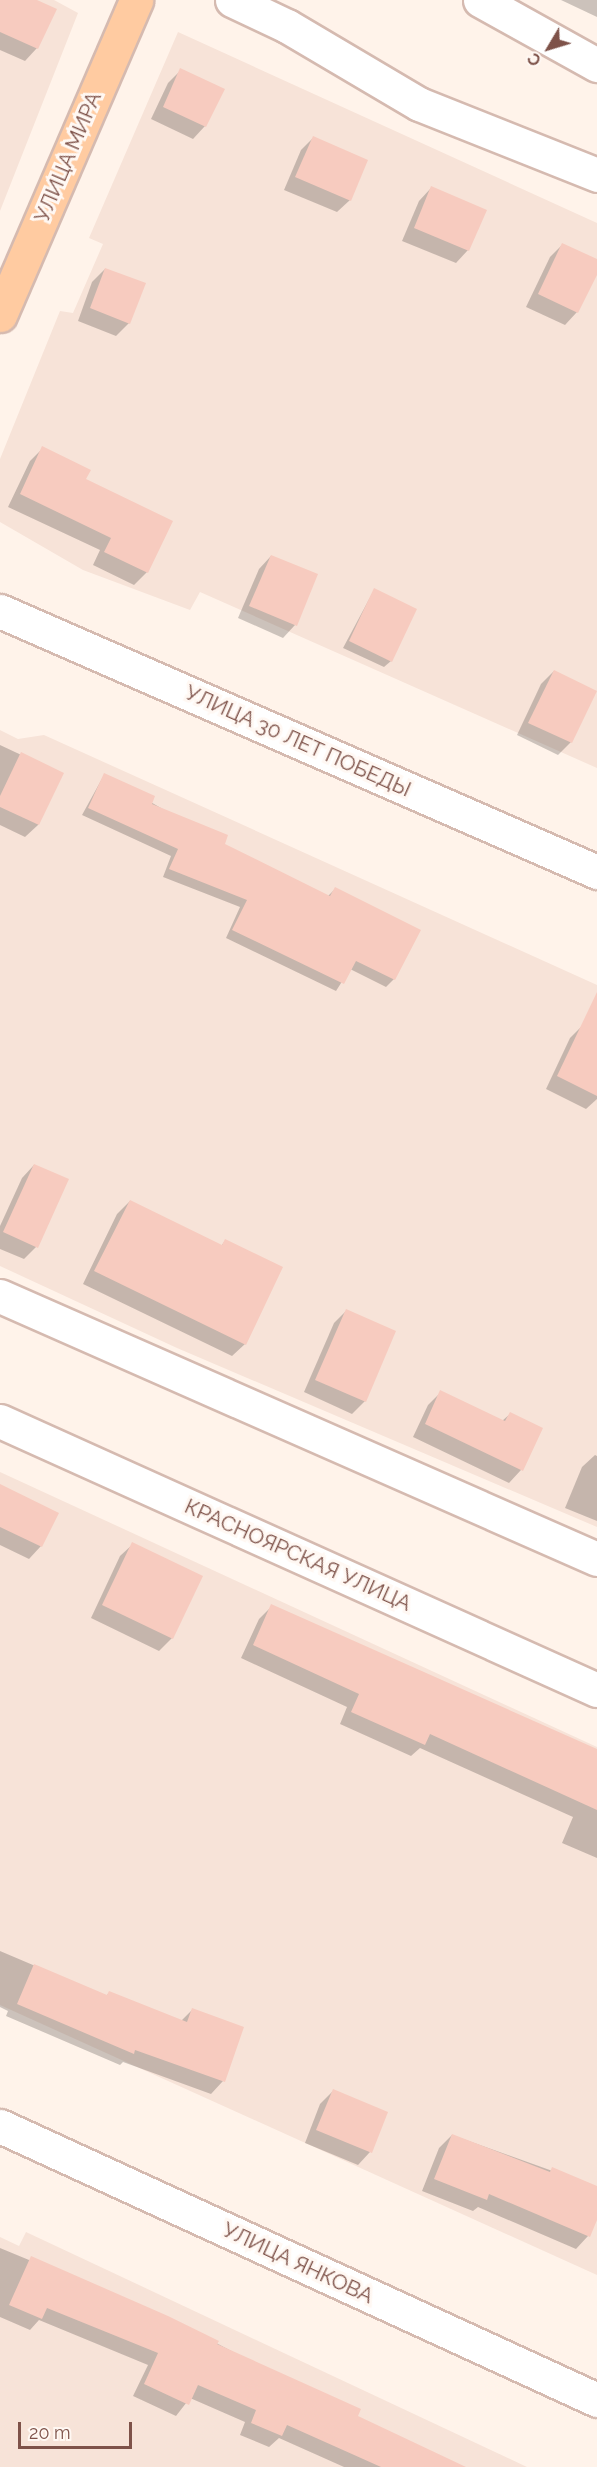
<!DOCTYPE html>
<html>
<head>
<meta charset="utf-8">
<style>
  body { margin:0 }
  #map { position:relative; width:597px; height:2467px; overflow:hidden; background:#fff3ea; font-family:Raleway,sans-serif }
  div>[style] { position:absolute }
  .residential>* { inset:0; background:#f7e3d8 }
  .shadow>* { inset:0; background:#0003 }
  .building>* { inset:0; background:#f7cbbf }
  .roads { filter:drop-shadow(2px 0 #d5bab0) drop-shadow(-2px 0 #d5bab0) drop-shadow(0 2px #d5bab0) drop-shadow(0 -2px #d5bab0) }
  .minor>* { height:33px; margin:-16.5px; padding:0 16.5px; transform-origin:16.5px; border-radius:16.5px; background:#fff }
  .major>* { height:33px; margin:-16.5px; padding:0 16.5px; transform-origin:16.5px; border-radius:16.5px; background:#ffcba1 }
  span { translate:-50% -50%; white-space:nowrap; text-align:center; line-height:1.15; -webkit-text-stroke:6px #fff8f3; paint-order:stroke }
  .street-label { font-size:21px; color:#7e5249 }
  .north { position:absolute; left:519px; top:18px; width:60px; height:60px; -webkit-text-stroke:4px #fff8f3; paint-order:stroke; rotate:232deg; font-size:16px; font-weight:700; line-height:24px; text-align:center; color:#7e5249 }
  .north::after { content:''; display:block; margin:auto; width:21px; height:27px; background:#7e5249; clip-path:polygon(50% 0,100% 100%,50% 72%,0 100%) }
  .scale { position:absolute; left:18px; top:2422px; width:114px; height:27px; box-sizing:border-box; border:3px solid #7e5249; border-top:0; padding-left:8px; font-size:18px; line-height:21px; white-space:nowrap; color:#7e5249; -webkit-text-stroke:4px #fff8f3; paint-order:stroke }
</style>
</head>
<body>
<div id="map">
  <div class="residential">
    <i style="clip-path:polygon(0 0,54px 0,78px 13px,0 211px)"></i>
    <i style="clip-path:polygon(178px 32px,597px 223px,597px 768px,200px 592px,190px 610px,83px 570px,0 522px,0 459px,60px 311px,73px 313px,103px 244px,89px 238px)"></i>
    <i style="clip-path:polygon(0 730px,18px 739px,44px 735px,597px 985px,597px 1527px,177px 1348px,0 1266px)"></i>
    <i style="clip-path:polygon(0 1472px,597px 1747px,597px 2275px,0 2005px)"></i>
    <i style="clip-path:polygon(26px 2232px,527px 2467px,0 2467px,0 2237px,19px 2246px)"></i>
  </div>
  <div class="shadow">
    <i style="clip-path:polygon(0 0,34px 0,37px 48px,25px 61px,0 50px)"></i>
    <i style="clip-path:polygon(561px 0,597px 0,597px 17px)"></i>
    <i style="clip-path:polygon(181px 70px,205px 126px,193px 139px,151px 119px,168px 83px)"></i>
    <i style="clip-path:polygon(313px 138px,350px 200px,337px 212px,284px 190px,301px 150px)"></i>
    <i style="clip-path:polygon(431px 188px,468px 250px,456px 263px,402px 241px,419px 201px)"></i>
    <i style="clip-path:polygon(562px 245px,597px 261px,597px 271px,577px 312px,565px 325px,526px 307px,550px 257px)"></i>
    <i style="clip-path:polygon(105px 269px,129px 323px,116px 336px,78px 321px,92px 282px)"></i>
    <i style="clip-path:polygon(43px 448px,84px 480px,171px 521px,147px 572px,134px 585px,93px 565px,100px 550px,8px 507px,30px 461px)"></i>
    <i style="clip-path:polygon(271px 556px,295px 625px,283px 638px,238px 618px,259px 569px)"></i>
    <i style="clip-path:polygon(374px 590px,391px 661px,384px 667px,343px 648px)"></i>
    <i style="clip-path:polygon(554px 671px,595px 691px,571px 742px,558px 755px,517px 735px,541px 684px)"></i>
    <i style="clip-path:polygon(0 745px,62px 774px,38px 825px,25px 837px,0 825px)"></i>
    <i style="clip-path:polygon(104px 775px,223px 844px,328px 896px,335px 889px,419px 930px,394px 979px,386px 987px,350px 969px,336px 991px,226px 938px,240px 907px,163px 877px,171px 856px,82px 815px)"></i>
    <i style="clip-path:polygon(582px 1026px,597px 1033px,597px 1099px,586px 1109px,546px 1089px,570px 1038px)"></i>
    <i style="clip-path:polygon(34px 1165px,36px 1247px,24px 1259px,0 1249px,0 1226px,22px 1178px)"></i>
    <i style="clip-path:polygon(130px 1201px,221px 1246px,225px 1241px,245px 1344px,232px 1356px,83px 1284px,117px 1214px)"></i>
    <i style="clip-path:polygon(346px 1311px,365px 1401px,352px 1414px,304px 1392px,334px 1323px)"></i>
    <i style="clip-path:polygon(441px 1392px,502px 1421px,510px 1414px,521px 1470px,509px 1483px,413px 1437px,428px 1405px)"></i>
    <i style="clip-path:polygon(595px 1455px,597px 1456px,597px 1521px,565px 1508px,582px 1467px)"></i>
    <i style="clip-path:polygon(0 1486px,41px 1546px,29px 1559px,0 1545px)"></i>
    <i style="clip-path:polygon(133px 1544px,172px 1638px,159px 1651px,91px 1618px,120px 1556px)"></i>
    <i style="clip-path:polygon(272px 1606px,597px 1751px,597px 1858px,562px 1843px,573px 1817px,420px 1748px,411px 1756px,340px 1724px,347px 1707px,241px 1658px,259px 1619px)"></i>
    <i style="clip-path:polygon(0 1951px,106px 1996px,109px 1993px,181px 2021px,192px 2010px,223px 2081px,211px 2094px,123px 2062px,120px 2065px,6px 2016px,8px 2011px,0 2007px)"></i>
    <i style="clip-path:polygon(333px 2091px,370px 2152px,358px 2165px,305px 2143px,320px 2104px)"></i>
    <i style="clip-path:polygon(452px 2135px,597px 2187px,597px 2216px,588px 2236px,576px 2249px,478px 2207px,473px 2211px,422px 2191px,439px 2148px)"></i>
    <i style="clip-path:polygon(0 2248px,167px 2317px,356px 2417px,462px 2467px,344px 2467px,279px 2438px,269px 2447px,240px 2435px,245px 2422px,190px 2398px,176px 2416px,133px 2396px,148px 2365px,39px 2320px,30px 2330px,0 2317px)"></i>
  </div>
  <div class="building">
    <i style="clip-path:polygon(0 0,37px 0,57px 9px,38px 49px,0 32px)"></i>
    <i style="clip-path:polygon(180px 68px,225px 89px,206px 127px,163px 107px)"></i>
    <i style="clip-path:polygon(313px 136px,368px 160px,351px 201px,295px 177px)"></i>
    <i style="clip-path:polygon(431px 186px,487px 210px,469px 251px,414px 228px)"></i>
    <i style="clip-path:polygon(562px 243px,597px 259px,597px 275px,578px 313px,538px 294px)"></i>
    <i style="clip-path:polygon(105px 268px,146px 283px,130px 324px,90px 308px)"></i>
    <i style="clip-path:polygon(42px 446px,91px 470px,86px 479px,173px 521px,148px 573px,104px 552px,111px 538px,20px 494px)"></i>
    <i style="clip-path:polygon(271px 555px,318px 574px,297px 626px,249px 606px)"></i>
    <i style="clip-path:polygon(374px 588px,417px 609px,392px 662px,349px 641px)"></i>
    <i style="clip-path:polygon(554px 670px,597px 691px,572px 743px,528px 723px)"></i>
    <i style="clip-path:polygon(21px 752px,64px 773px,39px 825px,0 807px,0 796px)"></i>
    <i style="clip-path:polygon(104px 773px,155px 796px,152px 804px,228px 835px,225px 844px,330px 896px,335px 887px,421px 930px,395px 980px,356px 961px,344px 984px,232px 930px,247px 900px,169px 869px,178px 849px,88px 808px)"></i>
    <i style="clip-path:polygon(597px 992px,597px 1096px,557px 1076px)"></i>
    <i style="clip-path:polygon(34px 1164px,69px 1179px,38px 1248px,3px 1232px)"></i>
    <i style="clip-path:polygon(130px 1200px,222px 1245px,225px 1239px,283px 1267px,246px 1345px,94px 1271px)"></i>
    <i style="clip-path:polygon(346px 1309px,396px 1331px,366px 1402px,315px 1380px)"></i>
    <i style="clip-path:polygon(440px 1390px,505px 1421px,510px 1412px,543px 1428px,523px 1471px,425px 1424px)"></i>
    <i style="clip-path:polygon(0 1484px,59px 1513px,42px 1547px,0 1527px)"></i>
    <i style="clip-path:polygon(132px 1542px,203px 1576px,173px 1639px,102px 1605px)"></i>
    <i style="clip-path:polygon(271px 1604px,597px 1749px,597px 1810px,430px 1734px,425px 1745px,351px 1712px,359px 1694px,253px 1645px)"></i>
    <i style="clip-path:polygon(34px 1964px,107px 1995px,109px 1991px,187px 2022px,192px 2008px,244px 2027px,225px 2082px,135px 2050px,134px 2054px,17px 2004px)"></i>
    <i style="clip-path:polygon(333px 2089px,388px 2112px,372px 2153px,316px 2130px)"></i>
    <i style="clip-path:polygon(452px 2134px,550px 2172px,552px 2167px,597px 2186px,597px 2220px,590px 2237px,489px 2194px,487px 2200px,434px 2179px)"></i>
    <i style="clip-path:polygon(31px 2256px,168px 2316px,219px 2341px,217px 2344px,361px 2409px,358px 2416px,466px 2467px,381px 2467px,287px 2425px,282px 2436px,251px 2423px,256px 2410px,198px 2385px,189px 2405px,144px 2384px,158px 2353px,47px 2308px,42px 2319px,9px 2305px)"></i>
  </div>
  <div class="roads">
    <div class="minor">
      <i style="left:232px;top:0;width:61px;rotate:25.3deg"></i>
      <i style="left:287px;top:26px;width:153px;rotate:30.6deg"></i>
      <i style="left:419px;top:104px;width:192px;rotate:21.7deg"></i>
      <i style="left:480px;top:0;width:134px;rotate:29.1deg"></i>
      <i style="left:0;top:611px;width:652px;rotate:23.61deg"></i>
      <i style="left:0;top:1296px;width:652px;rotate:23.78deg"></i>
      <i style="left:0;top:1421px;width:655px;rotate:24.26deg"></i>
      <i style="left:0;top:2126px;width:657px;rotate:24.65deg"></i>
    </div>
    <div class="major">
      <i style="left:0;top:315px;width:343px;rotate:-66.6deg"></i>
    </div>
  </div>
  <div class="street-label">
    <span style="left:68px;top:157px;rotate:-67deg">УЛИЦА МИРА</span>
    <span style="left:298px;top:741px;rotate:24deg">УЛИЦА 30 ЛЕТ ПОБЕДЫ</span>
    <span style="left:298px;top:1555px;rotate:24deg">КРАСНОЯРСКАЯ УЛИЦА</span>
    <span style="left:298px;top:2263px;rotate:25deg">УЛИЦА ЯНКОВА</span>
  </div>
  <div class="north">С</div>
  <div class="scale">20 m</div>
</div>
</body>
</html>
